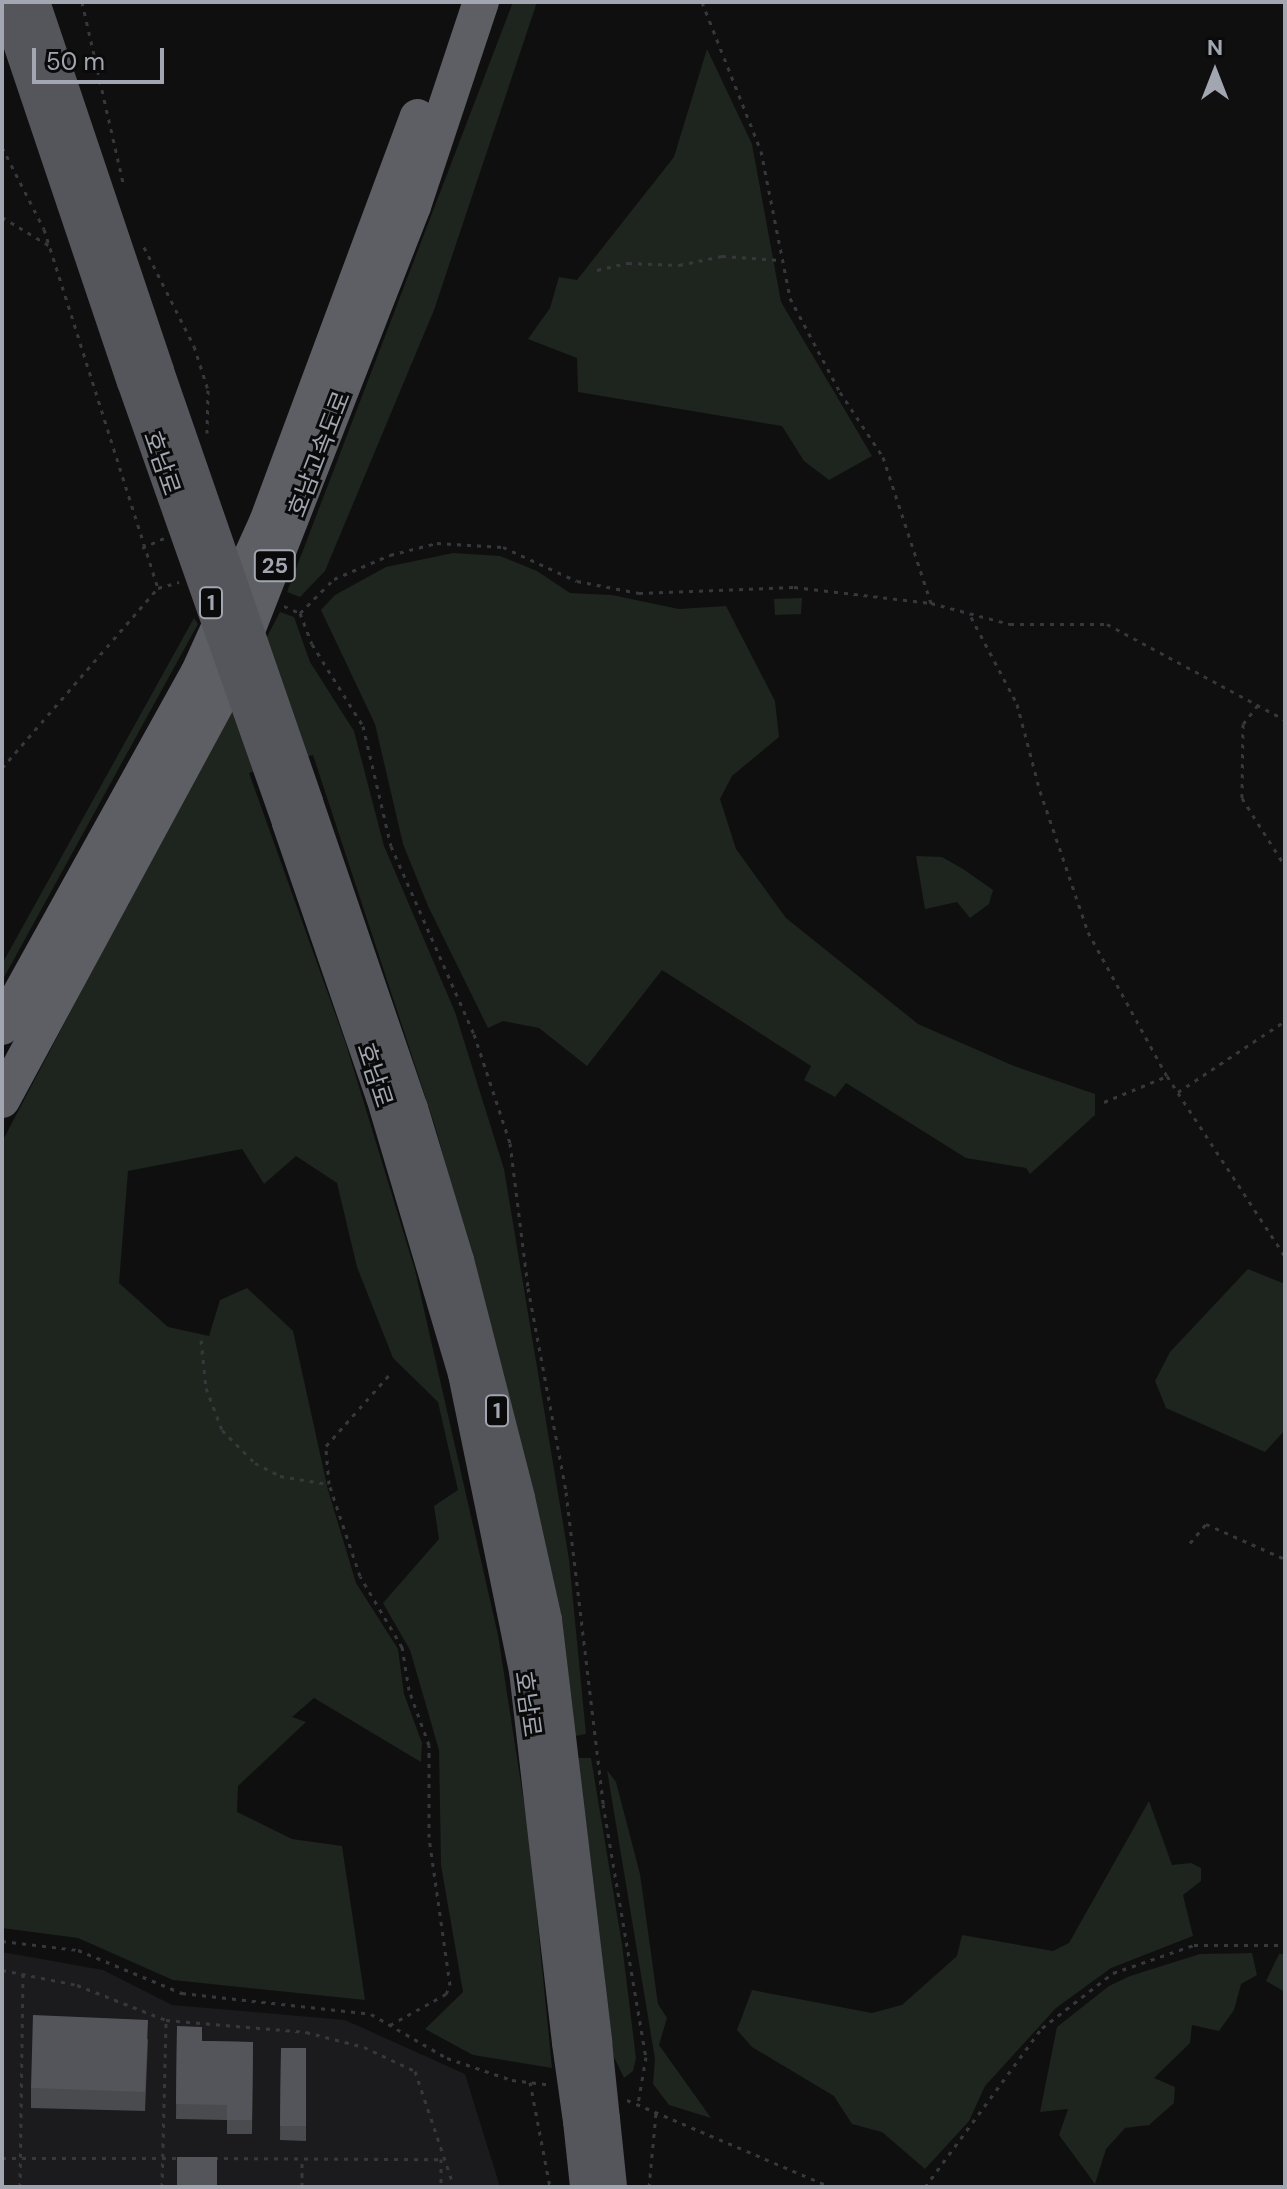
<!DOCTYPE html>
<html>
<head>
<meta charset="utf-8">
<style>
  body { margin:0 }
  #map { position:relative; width:1287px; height:2189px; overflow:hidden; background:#0f0f10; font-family:"DM Sans","Noto Sans KR",sans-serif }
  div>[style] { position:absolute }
  .built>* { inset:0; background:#1b1b1d }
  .green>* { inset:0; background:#1e241e }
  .path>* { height:3px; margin-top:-1.5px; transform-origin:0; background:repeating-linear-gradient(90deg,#36383b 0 4px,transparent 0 10px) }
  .trunk>* { height:32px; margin:-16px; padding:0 16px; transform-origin:16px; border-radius:16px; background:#55565c }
  .motorway>* { height:36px; margin:-18px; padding:0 18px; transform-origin:18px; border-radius:18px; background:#5d5f65 }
  .trunk-bridge>* { height:32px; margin:-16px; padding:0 16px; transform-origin:16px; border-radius:16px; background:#55565c }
  .wall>* { inset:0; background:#4a4b4f }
  .building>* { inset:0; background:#53555a }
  span { translate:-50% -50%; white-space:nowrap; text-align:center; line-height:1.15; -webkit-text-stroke:6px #0a0a0b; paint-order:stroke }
  .shield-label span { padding:2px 6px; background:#0a0a0b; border:2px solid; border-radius:6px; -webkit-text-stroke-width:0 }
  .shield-label { font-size:22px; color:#a1a6b0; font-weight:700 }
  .street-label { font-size:24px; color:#a1a6b0 }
  .frame { position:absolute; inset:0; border:4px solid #a1a6b0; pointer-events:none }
  .north { position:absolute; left:1175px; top:32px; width:80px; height:80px; -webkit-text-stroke:6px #0a0a0b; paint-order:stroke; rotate:0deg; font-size:22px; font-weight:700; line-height:32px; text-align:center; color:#a1a6b0 }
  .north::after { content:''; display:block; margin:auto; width:28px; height:36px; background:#a1a6b0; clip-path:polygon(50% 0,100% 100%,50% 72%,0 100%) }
  .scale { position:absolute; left:32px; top:48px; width:132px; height:36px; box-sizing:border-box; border:4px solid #a1a6b0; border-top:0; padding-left:10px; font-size:24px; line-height:28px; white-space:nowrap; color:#a1a6b0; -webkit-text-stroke:6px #0a0a0b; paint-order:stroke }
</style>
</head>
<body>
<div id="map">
  <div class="built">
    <i style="clip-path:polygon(2px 1952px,103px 1970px,172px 2005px,345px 2020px,465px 2074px,500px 2187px,2px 2187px)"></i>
  </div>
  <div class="green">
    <i style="clip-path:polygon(513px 2px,537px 2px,434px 310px,325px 571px,300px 597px,287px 592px)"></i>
    <i style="clip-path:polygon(707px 49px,752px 144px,781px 302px,872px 456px,829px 480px,804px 461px,782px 426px,578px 392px,577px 358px,528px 339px,550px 308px,559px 277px,577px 280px,674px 157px)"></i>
    <i style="clip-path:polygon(453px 553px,500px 556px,537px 571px,570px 593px,612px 595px,679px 609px,726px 606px,775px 701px,779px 737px,732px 776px,720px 799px,736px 849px,786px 918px,918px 1024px,1014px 1066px,1095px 1094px,1095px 1115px,1030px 1174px,1026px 1168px,966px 1158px,846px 1083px,835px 1097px,804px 1080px,811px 1066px,662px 970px,587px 1066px,539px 1028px,503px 1021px,488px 1028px,428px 906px,403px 844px,375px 724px,321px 610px,335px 595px,386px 567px)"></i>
    <i style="clip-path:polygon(802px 598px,801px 614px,775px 615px,774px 599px)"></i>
    <i style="clip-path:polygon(280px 612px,294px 617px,310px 662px,354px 731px,384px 846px,455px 1012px,504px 1169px,569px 1559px,586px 1734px,575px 1736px,487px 1313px,435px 1126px,313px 755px,249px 773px,345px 1041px,415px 1270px,498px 1635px,529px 1835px,552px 2068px,473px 2055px,425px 2029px,463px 1992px,441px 1865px,439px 1750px,410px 1650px,383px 1603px,439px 1539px,434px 1506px,458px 1490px,438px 1402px,393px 1358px,357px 1267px,337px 1183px,296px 1156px,264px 1184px,242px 1149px,128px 1171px,119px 1283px,168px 1327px,209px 1336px,220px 1300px,247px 1288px,293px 1331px,328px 1490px,356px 1583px,398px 1649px,404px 1694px,422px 1743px,421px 1762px,314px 1698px,292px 1717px,306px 1722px,238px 1786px,237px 1812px,292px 1839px,342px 1846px,365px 2000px,173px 1980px,78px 1938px,2px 1928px,2px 1142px)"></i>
    <i style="clip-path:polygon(194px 618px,198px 624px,2px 981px,2px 964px)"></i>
    <i style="clip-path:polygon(916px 856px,942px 857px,963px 869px,993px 890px,989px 904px,970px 918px,957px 902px,925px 909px)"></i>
    <i style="clip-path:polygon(1248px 1269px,1285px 1284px,1285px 1430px,1265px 1452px,1166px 1408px,1155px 1381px,1170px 1352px)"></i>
    <i style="clip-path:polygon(578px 1758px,591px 1758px,622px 1944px,636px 2058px,633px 2071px,624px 2078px,611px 2051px)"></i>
    <i style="clip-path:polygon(607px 1770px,616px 1782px,640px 1874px,658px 2004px,667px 2018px,659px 2045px,711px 2118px,669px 2105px,653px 2084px,655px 2059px)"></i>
    <i style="clip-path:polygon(1149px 1801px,1172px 1865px,1191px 1863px,1201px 1868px,1201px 1881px,1183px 1895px,1193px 1936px,1111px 1968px,1056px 2008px,985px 2086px,969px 2121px,925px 2169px,882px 2132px,852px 2124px,834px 2096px,752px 2047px,737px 2030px,752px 1990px,872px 2013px,902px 2005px,957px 1956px,962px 1935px,1053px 1951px,1069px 1943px)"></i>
    <i style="clip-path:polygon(1252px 1953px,1257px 1975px,1241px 1984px,1234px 2010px,1219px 2031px,1192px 2025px,1190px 2043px,1154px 2078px,1175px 2087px,1174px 2103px,1149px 2125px,1125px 2128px,1106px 2149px,1095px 2184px,1059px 2135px,1068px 2109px,1040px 2112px,1057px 2027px,1109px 1986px,1130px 1976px,1200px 1954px)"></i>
    <i style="clip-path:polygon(1279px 1954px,1285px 1954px,1285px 1992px,1266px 1981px)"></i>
  </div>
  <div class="path">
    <i style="left:82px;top:2px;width:190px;rotate:77.2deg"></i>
    <i style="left:702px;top:2px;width:160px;rotate:68.4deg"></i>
    <i style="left:761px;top:151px;width:150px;rotate:78.8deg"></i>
    <i style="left:790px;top:298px;width:106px;rotate:62deg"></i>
    <i style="left:840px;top:392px;width:78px;rotate:56.5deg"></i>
    <i style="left:883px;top:457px;width:154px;rotate:71.8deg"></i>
    <i style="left:2px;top:147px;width:92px;rotate:62.9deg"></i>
    <i style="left:44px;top:229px;width:377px;rotate:72.4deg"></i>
    <i style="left:2px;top:217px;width:56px;rotate:31.1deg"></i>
    <i style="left:144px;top:247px;width:111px;rotate:63.2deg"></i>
    <i style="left:194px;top:346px;width:46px;rotate:72.3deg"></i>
    <i style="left:208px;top:390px;width:43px;rotate:91.3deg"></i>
    <i style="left:597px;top:270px;width:32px;rotate:-13deg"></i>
    <i style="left:628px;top:263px;width:51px;rotate:2.2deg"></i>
    <i style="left:679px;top:265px;width:44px;rotate:-11.8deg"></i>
    <i style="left:722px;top:256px;width:58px;rotate:3.9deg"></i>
    <i style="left:142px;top:548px;width:24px;rotate:-24deg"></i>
    <i style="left:284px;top:606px;width:17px;rotate:24deg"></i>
    <i style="left:300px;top:613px;width:48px;rotate:-45deg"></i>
    <i style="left:334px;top:579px;width:61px;rotate:-23.2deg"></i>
    <i style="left:390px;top:555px;width:49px;rotate:-14.3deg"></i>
    <i style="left:437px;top:543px;width:66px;rotate:3.5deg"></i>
    <i style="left:503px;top:547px;width:81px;rotate:24.7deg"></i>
    <i style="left:577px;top:581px;width:63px;rotate:11deg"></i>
    <i style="left:639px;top:593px;width:155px;rotate:-2.2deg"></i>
    <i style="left:794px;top:587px;width:138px;rotate:6.7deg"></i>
    <i style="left:931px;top:603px;width:82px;rotate:14.9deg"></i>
    <i style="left:1010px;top:624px;width:97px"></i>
    <i style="left:1107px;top:624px;width:202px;rotate:28.3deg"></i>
    <i style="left:300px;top:613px;width:33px;rotate:69deg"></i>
    <i style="left:312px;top:644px;width:97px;rotate:58.1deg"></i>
    <i style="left:363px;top:726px;width:123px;rotate:76.9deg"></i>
    <i style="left:391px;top:846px;width:206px;rotate:66.2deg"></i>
    <i style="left:474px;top:1034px;width:115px;rotate:71.7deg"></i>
    <i style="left:510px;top:1143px;width:146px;rotate:82.9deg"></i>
    <i style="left:528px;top:1288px;width:208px;rotate:79.4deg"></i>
    <i style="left:566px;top:1492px;width:314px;rotate:83.2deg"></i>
    <i style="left:603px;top:1804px;width:257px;rotate:80.4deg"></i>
    <i style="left:646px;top:2057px;width:48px;rotate:99.7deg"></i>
    <i style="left:971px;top:617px;width:98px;rotate:62.1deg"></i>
    <i style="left:1017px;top:704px;width:90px;rotate:75.2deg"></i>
    <i style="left:1040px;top:791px;width:149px;rotate:71.2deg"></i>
    <i style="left:1088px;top:932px;width:164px;rotate:61.3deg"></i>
    <i style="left:1167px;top:1076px;width:215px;rotate:56.8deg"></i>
    <i style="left:1258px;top:705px;width:24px;rotate:128deg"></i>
    <i style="left:1243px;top:724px;width:74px;rotate:90.8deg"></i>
    <i style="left:1242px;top:798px;width:80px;rotate:57.7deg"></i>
    <i style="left:2px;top:768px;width:238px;rotate:-49.1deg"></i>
    <i style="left:158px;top:588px;width:22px;rotate:-16deg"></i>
    <i style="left:1178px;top:1092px;width:128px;rotate:-33.6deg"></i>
    <i style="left:1104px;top:1102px;width:68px;rotate:-22.4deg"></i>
    <i style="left:201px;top:1340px;width:48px;rotate:84.1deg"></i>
    <i style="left:206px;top:1388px;width:45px;rotate:69.1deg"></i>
    <i style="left:222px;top:1430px;width:47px;rotate:45deg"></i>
    <i style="left:255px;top:1463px;width:28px;rotate:27deg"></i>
    <i style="left:280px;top:1476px;width:48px;rotate:9.7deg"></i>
    <i style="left:1190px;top:1543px;width:25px;rotate:-50deg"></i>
    <i style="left:1206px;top:1524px;width:86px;rotate:23.9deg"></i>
    <i style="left:2px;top:1941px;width:77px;rotate:6.8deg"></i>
    <i style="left:78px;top:1950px;width:113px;rotate:22.5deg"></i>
    <i style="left:182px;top:1993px;width:190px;rotate:6.3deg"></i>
    <i style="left:371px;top:2014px;width:88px;rotate:30.1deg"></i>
    <i style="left:447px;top:2058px;width:69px;rotate:18.7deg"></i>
    <i style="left:512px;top:2080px;width:35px;rotate:7deg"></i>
    <i style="left:2px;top:1970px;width:76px;rotate:11.3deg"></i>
    <i style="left:77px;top:1985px;width:96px;rotate:21.5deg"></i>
    <i style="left:166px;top:2020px;width:141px;rotate:4.9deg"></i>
    <i style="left:306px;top:2032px;width:60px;rotate:14.5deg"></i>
    <i style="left:364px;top:2047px;width:56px;rotate:25.2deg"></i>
    <i style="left:415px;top:2071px;width:122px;rotate:71.4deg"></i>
    <i style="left:390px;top:2025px;width:64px;rotate:-29deg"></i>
    <i style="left:446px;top:1994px;width:10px;rotate:-66deg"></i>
    <i style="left:450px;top:1985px;width:149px;rotate:-98.1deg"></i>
    <i style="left:429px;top:1837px;width:92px;rotate:-90deg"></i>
    <i style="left:429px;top:1745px;width:59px;rotate:-110deg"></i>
    <i style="left:409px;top:1690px;width:44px;rotate:-99.2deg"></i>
    <i style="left:402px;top:1647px;width:82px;rotate:-120.6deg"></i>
    <i style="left:360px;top:1576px;width:97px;rotate:-108.6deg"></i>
    <i style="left:329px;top:1484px;width:38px;rotate:-95deg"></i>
    <i style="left:326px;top:1446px;width:96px;rotate:-48.4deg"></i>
    <i style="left:530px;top:2082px;width:107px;rotate:79.2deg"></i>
    <i style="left:627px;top:2100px;width:222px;rotate:23.1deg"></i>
    <i style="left:2px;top:2158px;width:176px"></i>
    <i style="left:214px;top:2158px;width:227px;rotate:0.3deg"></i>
    <i style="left:441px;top:2159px;width:28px;rotate:90deg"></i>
    <i style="left:20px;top:2187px;width:215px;rotate:-89.2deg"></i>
    <i style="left:162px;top:2187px;width:167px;rotate:-88.6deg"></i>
    <i style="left:302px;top:2187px;width:28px;rotate:-90deg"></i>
    <i style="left:649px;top:2187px;width:74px;rotate:-84.6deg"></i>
    <i style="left:925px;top:2187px;width:197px;rotate:-53.7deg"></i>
    <i style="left:1042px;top:2028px;width:90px;rotate:-37.8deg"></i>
    <i style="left:1113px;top:1973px;width:86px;rotate:-19.1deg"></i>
    <i style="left:1194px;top:1945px;width:91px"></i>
  </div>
  <div class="trunk">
    <i style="left:5px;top:2px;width:401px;rotate:71.4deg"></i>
    <i style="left:34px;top:2px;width:389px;rotate:71.4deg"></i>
    <i style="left:307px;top:802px;width:324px;rotate:71.1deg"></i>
    <i style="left:412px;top:1108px;width:159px;rotate:73.2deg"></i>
    <i style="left:458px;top:1260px;width:246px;rotate:75.6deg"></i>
    <i style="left:519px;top:1498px;width:125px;rotate:77.5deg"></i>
    <i style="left:546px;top:1620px;width:425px;rotate:83.2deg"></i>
    <i style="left:288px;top:823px;width:290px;rotate:71.1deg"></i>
    <i style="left:382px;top:1097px;width:289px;rotate:73.5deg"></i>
    <i style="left:464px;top:1374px;width:303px;rotate:78.4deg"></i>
    <i style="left:525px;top:1671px;width:374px;rotate:83.4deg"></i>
    <i style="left:604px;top:2119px;width:68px;rotate:84.1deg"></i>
    <i style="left:579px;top:2121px;width:66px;rotate:83.9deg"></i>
  </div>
  <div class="motorway">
    <i style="left:2px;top:1027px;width:404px;rotate:-61deg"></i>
    <i style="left:198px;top:674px;width:167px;rotate:-65.6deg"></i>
    <i style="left:267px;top:522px;width:432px;rotate:-69.6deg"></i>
    <i style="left:2px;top:1100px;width:469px;rotate:-61.6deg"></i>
    <i style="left:225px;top:687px;width:516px;rotate:-68.65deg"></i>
    <i style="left:413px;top:206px;width:215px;rotate:-71.6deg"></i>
  </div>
  <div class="trunk-bridge">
    <i style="left:158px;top:371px;width:456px;rotate:70.9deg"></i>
    <i style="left:133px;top:382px;width:467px;rotate:70.6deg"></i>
    <i style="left:596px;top:2042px;width:77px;rotate:84.1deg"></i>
    <i style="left:568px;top:2043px;width:79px;rotate:82deg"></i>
  </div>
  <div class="wall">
    <i style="clip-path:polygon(177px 2026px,202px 2041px,253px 2042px,252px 2134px,227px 2134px,227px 2120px,176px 2119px)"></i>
    <i style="clip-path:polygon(148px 2039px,145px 2111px,31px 2108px,31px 2088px)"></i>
    <i style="clip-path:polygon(281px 2048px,306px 2048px,306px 2141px,280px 2140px)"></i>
  </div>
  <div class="building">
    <i style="clip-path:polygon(2px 1968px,3px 1968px,2px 2039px)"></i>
    <i style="clip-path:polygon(33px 2015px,148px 2020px,145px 2092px,31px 2088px)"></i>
    <i style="clip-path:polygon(177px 2026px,202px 2027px,202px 2041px,253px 2042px,252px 2120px,227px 2120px,227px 2105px,176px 2104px)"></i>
    <i style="clip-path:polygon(281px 2048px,306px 2048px,306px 2126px,280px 2126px)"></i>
    <i style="clip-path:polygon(177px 2157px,217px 2157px,217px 2187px,177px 2187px)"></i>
  </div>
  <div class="shield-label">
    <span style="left:275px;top:566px">25</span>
    <span style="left:211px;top:603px">1</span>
    <span style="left:497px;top:1411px">1</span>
  </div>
  <div class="street-label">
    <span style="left:319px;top:454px;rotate:-69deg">호남고속도로</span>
    <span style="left:162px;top:463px;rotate:71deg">호남로</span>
    <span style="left:375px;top:1075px;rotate:72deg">호남로</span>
    <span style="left:528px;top:1704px;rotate:82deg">호남로</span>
  </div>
  <div class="frame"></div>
  <div class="north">N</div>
  <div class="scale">50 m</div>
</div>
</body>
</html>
